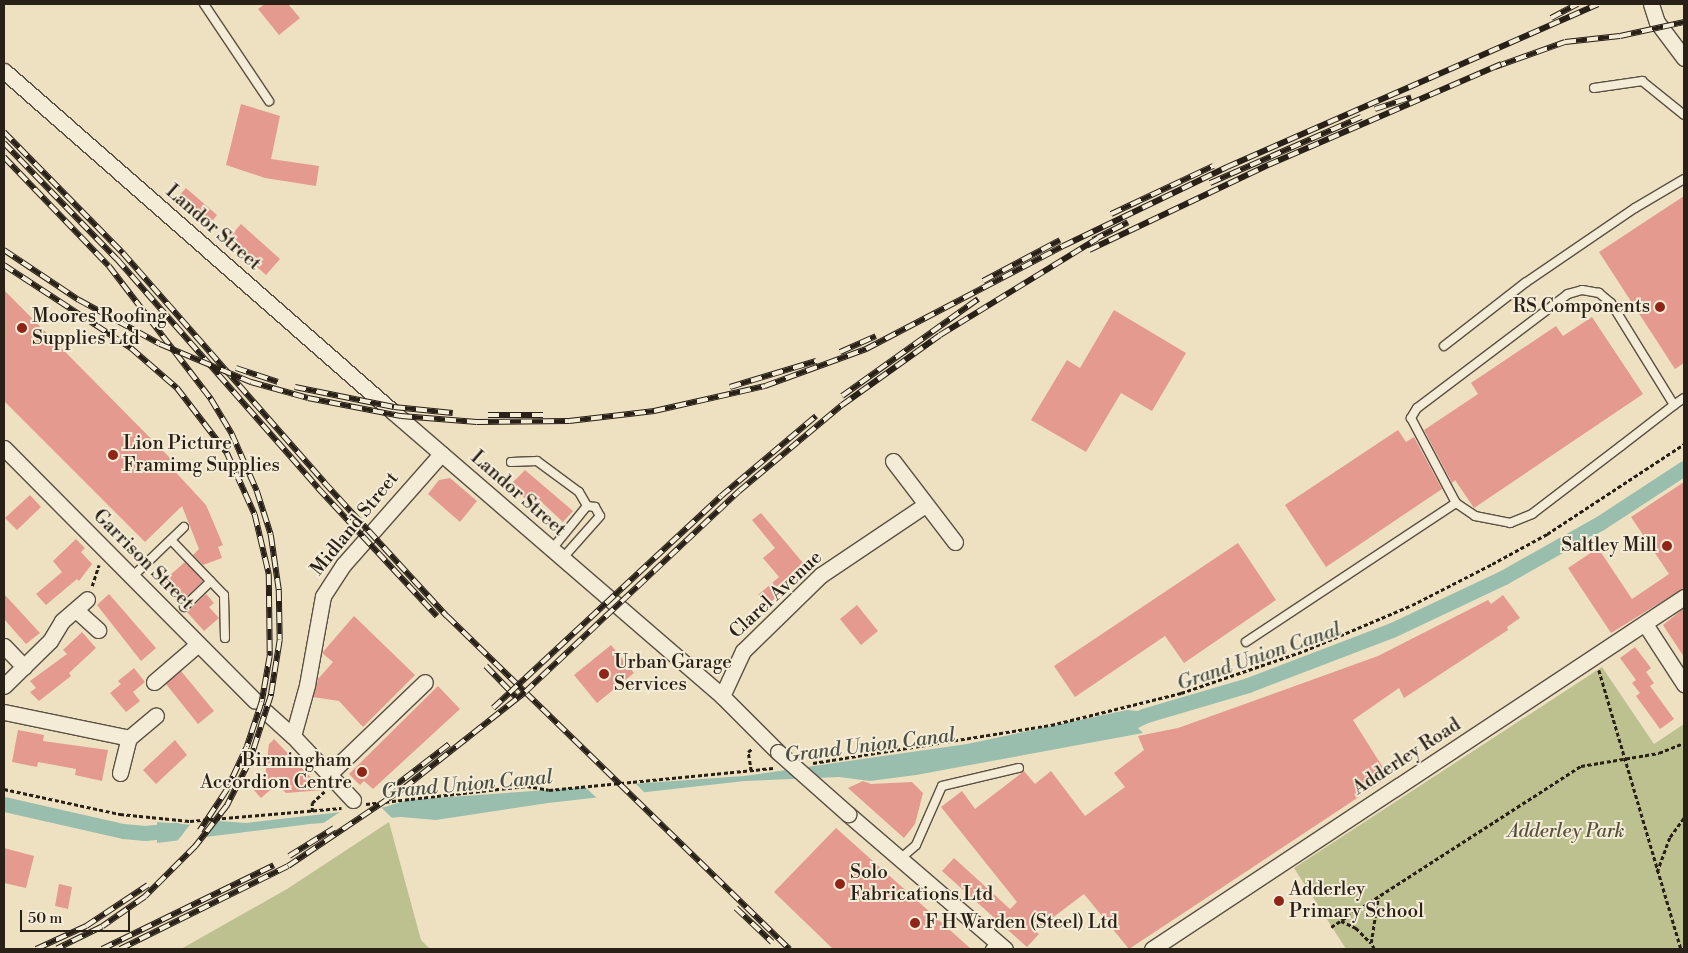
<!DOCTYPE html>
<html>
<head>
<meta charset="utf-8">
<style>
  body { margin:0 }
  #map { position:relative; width:1688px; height:953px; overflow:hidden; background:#eee1c2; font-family:"Libre Bodoni",serif }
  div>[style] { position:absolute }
  .green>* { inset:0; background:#bdc190 }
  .water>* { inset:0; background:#9abeae }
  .pier>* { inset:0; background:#eee1c2 }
  .canal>* { height:15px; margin:-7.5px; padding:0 7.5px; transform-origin:7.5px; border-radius:7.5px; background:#9abeae }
  .building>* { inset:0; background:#e49a8e }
  .path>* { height:2.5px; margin-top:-1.25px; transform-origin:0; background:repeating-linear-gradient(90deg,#292017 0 4px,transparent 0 6.5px) }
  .roads { filter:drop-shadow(1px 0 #5a5042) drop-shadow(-1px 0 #5a5042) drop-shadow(0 1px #5a5042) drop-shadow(0 -1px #5a5042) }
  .service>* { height:8px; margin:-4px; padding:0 4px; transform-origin:4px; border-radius:4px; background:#f4ecd7 }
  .minor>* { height:15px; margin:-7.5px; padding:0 7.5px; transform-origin:7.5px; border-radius:7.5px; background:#f4ecd7 }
  .rail>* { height:5.5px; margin-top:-2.75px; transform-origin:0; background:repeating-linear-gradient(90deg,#f4ecd7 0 11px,#292017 0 22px); box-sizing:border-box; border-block:1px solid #292017 }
  .bridges { filter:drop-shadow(1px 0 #5a5042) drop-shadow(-1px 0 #5a5042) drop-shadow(0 1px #5a5042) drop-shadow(0 -1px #5a5042) }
  .minor-bridge>* { height:15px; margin:-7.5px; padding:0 7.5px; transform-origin:7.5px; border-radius:7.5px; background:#f4ecd7 }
  .dots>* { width:14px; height:14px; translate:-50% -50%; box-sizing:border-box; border:2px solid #f4ecd7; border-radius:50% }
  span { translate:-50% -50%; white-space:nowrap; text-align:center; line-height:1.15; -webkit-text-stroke:4px #f4ecd7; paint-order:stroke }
  .street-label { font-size:19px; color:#292017 }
  .poi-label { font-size:19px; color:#292017 }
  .right { translate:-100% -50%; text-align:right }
  .left { translate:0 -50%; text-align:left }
  .park-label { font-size:19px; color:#55503b; font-style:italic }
  .water-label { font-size:20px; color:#4b4f44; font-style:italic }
  .frame { position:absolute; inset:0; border:5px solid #292017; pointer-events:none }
  .scale { position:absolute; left:20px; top:910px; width:110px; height:22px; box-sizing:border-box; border:2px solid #292017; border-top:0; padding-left:6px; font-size:15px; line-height:18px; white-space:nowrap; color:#292017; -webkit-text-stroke:4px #f4ecd7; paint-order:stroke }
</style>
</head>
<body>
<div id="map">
  <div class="green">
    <i style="clip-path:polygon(1602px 667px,1654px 744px,1684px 724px,1684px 949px,1346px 949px,1294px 868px)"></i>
    <i style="clip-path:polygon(389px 822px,421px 940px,430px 949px,181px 949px,287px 889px)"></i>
  </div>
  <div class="water">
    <i style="clip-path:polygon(1161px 708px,1163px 716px,1138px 728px,1143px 733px,916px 775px,870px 781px,839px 777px,745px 781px,548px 803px,436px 820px,401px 817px,310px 824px,157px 843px,157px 822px,194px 825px,220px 821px,246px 823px,385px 807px,407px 800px,744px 776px,967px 744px,1127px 710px,1151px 712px)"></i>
  </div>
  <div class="pier">
    <i style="clip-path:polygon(633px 781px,648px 796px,599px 800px,584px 786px)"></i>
    <i style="clip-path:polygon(385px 805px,381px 807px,395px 821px,319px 826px,343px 810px)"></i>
    <i style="clip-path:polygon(219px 819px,201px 841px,175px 844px,192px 822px)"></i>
  </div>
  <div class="canal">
    <i style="left:1143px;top:716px;width:109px;rotate:-16.4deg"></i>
    <i style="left:1248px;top:685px;width:154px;rotate:-20.9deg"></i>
    <i style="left:1392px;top:630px;width:124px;rotate:-25.3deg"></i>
    <i style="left:1504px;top:577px;width:110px;rotate:-29.4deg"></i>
    <i style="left:1600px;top:523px;width:100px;rotate:-33.2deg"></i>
    <i style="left:4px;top:804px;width:122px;rotate:12.8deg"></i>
    <i style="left:123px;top:831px;width:22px;rotate:5deg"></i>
    <i style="left:145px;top:833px;width:31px;rotate:-6deg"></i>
  </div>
  <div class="building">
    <i style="clip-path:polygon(265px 4px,288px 4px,300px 18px,279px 35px,258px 9px)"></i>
    <i style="clip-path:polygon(241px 104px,280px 116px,271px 159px,319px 166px,316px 186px,265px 178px,226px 165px)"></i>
    <i style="clip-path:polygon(186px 188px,217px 215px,209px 225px,178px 197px)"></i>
    <i style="clip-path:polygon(1684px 196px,1684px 363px,1675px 369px,1599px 252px)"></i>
    <i style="clip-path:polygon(241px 224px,280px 259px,266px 275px,227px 240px)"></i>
    <i style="clip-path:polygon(4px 290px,173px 461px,169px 465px,206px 505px,223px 545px,218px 547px,222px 558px,203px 565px,193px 555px,199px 549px,182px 506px,145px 542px,4px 401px)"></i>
    <i style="clip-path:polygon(1114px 310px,1186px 353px,1152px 411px,1121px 393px,1086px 452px,1031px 420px,1067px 360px,1080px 368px)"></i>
    <i style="clip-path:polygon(1592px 317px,1643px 394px,1474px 508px,1455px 480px,1452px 483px,1424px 430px,1478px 394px,1471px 383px,1556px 326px,1563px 336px)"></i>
    <i style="clip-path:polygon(1398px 430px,1406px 442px,1414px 437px,1442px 489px,1326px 567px,1285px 505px)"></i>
    <i style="clip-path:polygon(525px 470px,573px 511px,563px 522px,535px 496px,529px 502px,510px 485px)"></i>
    <i style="clip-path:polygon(450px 478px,477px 501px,460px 522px,428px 494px,439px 480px)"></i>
    <i style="clip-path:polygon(1684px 482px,1684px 588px,1611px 633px,1568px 568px,1598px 548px,1632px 599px,1669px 574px,1631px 517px)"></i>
    <i style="clip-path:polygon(30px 495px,41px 507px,17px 530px,5px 518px)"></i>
    <i style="clip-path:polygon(761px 513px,809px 570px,767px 605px,758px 595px,779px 577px,763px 558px,775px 548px,752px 520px)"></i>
    <i style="clip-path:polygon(76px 539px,85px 548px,81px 552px,92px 564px,79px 581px,77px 579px,46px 605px,36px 594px,62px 572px,53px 561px)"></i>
    <i style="clip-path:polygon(1238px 543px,1276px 600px,1184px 663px,1165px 636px,1075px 697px,1054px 666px)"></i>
    <i style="clip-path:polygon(185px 562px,203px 581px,179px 604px,161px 583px)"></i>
    <i style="clip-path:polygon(4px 594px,40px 633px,26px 644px,4px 619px)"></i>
    <i style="clip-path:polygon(109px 594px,156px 648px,141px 661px,97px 605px)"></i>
    <i style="clip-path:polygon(206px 594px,214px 603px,209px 607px,219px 618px,204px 631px,187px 612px)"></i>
    <i style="clip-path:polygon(1503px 595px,1520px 618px,1507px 627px,1508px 630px,1404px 698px,1399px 688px,1353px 720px,1389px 777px,1129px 949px,1084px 894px,1035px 931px,1039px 934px,1027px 947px,942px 871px,954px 858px,1010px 909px,1017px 902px,941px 807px,962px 791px,975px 809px,1024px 771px,1035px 784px,1051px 771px,1085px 816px,1125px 787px,1114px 773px,1144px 750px,1138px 736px,1178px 728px,1378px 656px,1488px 600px,1491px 604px)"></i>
    <i style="clip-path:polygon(857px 605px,878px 631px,861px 645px,840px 619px)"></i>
    <i style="clip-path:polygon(1684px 608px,1684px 657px,1663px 625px)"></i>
    <i style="clip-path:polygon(354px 616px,415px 675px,363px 727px,339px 701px,313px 697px,318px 679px,333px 662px,322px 653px)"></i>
    <i style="clip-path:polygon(82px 632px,96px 648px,69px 673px,71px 676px,39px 701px,30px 692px,36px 688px,30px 681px,67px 654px,63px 650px)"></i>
    <i style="clip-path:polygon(611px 645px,634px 673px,597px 703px,574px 675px)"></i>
    <i style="clip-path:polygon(1635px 647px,1651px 668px,1646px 672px,1654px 683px,1650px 686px,1674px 719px,1660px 729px,1636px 696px,1640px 693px,1632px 683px,1636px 680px,1620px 658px)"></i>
    <i style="clip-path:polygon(134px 668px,145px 682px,133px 692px,140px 701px,126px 712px,110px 693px,121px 684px,118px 681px)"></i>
    <i style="clip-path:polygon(181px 671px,214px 711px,198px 724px,166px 684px)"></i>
    <i style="clip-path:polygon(438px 686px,460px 709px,373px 789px,364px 781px,360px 785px,349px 774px)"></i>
    <i style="clip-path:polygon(18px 730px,44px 735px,43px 741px,108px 750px,102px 781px,75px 775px,76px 769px,38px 762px,37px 767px,12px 762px)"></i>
    <i style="clip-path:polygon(274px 739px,323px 790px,286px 793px,277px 784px,261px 798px,253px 789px,265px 778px,269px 744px)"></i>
    <i style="clip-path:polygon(175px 740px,187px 755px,156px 784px,143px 770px)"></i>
    <i style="clip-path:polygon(863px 781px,871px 784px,912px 782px,923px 793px,915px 824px,904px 838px,848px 788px)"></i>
    <i style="clip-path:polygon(836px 828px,912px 896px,971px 949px,833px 949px,774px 892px)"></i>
    <i style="clip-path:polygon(4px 848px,34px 856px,26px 888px,4px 883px)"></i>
    <i style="clip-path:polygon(59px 884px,72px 887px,68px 909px,55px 906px)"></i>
  </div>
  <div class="path">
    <i style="left:92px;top:586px;width:22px;rotate:-72deg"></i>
    <i style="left:1599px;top:670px;width:291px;rotate:73.6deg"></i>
    <i style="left:813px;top:763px;width:241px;rotate:-9.1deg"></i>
    <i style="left:1051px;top:725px;width:134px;rotate:-13.8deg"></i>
    <i style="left:1181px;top:693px;width:130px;rotate:-18.9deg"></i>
    <i style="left:1304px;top:651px;width:117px;rotate:-23.1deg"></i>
    <i style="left:1412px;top:605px;width:90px;rotate:-27.1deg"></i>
    <i style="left:1492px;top:564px;width:63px;rotate:-28.6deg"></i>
    <i style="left:1547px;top:534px;width:164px;rotate:-33.3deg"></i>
    <i style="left:751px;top:771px;width:19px;rotate:-99deg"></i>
    <i style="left:748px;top:752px;width:6px;rotate:-39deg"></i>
    <i style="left:4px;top:789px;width:119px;rotate:12.2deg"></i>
    <i style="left:120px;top:814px;width:70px;rotate:5.7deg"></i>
    <i style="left:190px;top:821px;width:152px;rotate:-4.9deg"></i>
    <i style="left:366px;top:804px;width:162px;rotate:-6.4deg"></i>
    <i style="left:527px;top:786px;width:22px;rotate:10deg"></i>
    <i style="left:549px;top:790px;width:225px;rotate:-5.6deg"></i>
    <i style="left:312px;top:812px;width:9px;rotate:-90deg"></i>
    <i style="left:312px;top:803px;width:18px;rotate:-43deg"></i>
    <i style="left:1657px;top:872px;width:37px;rotate:-70deg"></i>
    <i style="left:1670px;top:837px;width:24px;rotate:-54deg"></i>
    <i style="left:1341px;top:921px;width:17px;rotate:25deg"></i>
    <i style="left:1356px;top:928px;width:21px;rotate:45deg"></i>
    <i style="left:1331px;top:927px;width:297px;rotate:-32.8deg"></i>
    <i style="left:1581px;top:766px;width:79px;rotate:-9.5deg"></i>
    <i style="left:1659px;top:753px;width:27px;rotate:-22deg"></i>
    <i style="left:1374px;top:949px;width:7px;rotate:-117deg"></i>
    <i style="left:1371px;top:943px;width:46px;rotate:-81.2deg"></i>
  </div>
  <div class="roads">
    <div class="service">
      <i style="left:204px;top:4px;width:117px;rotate:56.2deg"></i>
      <i style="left:1594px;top:88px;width:49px;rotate:-8.3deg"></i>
      <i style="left:1642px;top:81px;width:54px;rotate:39deg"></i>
      <i style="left:1444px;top:346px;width:103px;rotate:-37.9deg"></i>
      <i style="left:1525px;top:283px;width:133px;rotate:-34.3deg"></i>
      <i style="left:1635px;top:208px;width:57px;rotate:-30.6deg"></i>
      <i style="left:1674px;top:405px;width:120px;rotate:-121.7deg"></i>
      <i style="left:1611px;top:303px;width:16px;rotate:-140deg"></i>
      <i style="left:1599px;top:293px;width:17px;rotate:-170deg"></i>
      <i style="left:1582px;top:290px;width:15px;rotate:164deg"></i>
      <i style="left:1568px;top:294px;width:189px;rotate:142.9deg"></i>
      <i style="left:1417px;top:408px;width:12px;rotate:121deg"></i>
      <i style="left:1411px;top:418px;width:96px;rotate:62.1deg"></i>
      <i style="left:1456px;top:503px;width:23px;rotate:34deg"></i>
      <i style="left:1475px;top:516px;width:36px;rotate:11deg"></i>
      <i style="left:1510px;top:523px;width:24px;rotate:-22deg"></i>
      <i style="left:1532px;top:514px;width:112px;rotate:-37.4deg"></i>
      <i style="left:1621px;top:446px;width:67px;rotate:-37.7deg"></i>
      <i style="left:1674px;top:405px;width:12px;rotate:-35deg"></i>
      <i style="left:511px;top:462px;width:26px;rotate:-2deg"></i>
      <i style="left:537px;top:461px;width:52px;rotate:36.4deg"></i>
      <i style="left:579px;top:492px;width:16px;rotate:60deg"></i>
      <i style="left:171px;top:540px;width:76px;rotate:46.1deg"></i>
      <i style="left:224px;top:595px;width:43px;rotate:88.7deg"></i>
      <i style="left:552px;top:549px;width:55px;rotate:-50.9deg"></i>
      <i style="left:587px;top:506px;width:8px;rotate:7deg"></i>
      <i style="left:595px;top:507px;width:10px;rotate:61deg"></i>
      <i style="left:600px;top:516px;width:57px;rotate:131.5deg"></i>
      <i style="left:132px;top:577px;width:72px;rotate:-43.9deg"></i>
      <i style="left:184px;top:607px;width:37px;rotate:-44deg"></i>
      <i style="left:1246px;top:642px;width:252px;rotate:-33.5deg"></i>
      <i style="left:900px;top:859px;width:21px;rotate:-41deg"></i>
      <i style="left:916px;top:845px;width:64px;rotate:-66.2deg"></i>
      <i style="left:942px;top:786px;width:79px;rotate:-13.2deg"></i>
      <i style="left:990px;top:949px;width:10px;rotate:-53deg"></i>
    </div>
    <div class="minor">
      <i style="left:1651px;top:4px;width:19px;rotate:72deg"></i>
      <i style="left:1657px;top:22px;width:45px;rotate:53.1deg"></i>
      <i style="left:4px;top:71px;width:516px;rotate:41.23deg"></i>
      <i style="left:392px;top:411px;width:436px;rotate:40.8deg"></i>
      <i style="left:722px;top:696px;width:79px;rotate:45deg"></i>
      <i style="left:4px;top:448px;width:356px;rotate:45.2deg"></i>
      <i style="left:893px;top:461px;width:102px;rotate:52.6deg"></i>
      <i style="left:76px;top:610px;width:30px;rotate:42deg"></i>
      <i style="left:1645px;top:624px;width:72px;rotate:57deg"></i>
      <i style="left:4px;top:646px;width:29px;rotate:46deg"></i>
      <i style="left:154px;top:682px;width:58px;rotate:-40.8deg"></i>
      <i style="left:4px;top:686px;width:64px;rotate:-44.4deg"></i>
      <i style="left:50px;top:641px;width:23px;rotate:-59deg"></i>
      <i style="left:62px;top:621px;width:33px;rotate:-41deg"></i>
      <i style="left:722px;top:696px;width:50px;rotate:-65deg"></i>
      <i style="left:743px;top:651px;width:109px;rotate:-44.3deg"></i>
      <i style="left:821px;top:575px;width:125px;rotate:-33.9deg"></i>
      <i style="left:4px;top:712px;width:128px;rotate:11.7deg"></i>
      <i style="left:266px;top:712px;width:36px;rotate:42deg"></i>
      <i style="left:129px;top:738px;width:35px;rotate:-40deg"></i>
      <i style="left:120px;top:773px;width:36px;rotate:-76deg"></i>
      <i style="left:328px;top:775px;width:134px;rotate:-43.8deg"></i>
      <i style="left:353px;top:800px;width:88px;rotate:-133.2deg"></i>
      <i style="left:293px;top:736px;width:53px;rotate:-74.6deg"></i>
      <i style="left:307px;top:685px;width:90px;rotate:-79.8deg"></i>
      <i style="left:323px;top:596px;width:38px;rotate:-57deg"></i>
      <i style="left:344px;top:564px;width:147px;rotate:-48.6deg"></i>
      <i style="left:848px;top:814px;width:207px;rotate:40.7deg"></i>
      <i style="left:1152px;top:949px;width:638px;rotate:-33.49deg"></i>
    </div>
  </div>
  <div class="rail">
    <i style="left:1551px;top:18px;width:30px;rotate:-28deg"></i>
    <i style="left:1495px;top:67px;width:74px;rotate:-19.7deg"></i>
    <i style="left:1565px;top:42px;width:55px;rotate:-6.2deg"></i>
    <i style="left:1620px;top:36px;width:66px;rotate:-12.3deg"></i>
    <i style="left:1375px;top:109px;width:38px;rotate:-18deg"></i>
    <i style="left:4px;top:132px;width:170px;rotate:45.5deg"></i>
    <i style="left:123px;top:253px;width:305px;rotate:48.7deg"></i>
    <i style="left:324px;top:482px;width:182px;rotate:47.5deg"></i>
    <i style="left:447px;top:616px;width:478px;rotate:44.2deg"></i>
    <i style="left:4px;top:143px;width:162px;rotate:45.8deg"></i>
    <i style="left:117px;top:259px;width:305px;rotate:48.7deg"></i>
    <i style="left:318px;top:488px;width:175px;rotate:47.1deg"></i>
    <i style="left:4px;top:157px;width:151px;rotate:46.1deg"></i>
    <i style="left:109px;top:266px;width:168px;rotate:52.5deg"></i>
    <i style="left:211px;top:399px;width:41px;rotate:59deg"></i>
    <i style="left:232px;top:434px;width:62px;rotate:66.3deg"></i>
    <i style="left:257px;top:491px;width:46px;rotate:72.3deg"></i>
    <i style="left:271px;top:535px;width:56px;rotate:81.7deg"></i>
    <i style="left:279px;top:590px;width:50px;rotate:88.9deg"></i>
    <i style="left:280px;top:640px;width:57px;rotate:99.1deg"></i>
    <i style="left:271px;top:696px;width:68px;rotate:107.9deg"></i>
    <i style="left:250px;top:761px;width:51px;rotate:117.1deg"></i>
    <i style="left:227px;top:806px;width:51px;rotate:127.8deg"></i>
    <i style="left:196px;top:846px;width:72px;rotate:135deg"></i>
    <i style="left:145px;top:897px;width:52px;rotate:145.1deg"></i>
    <i style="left:102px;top:927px;width:50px;rotate:153.9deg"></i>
    <i style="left:1210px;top:183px;width:165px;rotate:-23.6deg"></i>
    <i style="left:1111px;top:214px;width:113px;rotate:-25.2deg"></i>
    <i style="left:1093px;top:240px;width:39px;rotate:-27deg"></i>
    <i style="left:4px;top:250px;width:90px;rotate:33.7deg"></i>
    <i style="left:79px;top:300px;width:92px;rotate:28.5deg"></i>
    <i style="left:160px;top:344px;width:99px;rotate:22.7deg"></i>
    <i style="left:251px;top:382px;width:59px;rotate:15.7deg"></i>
    <i style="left:308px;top:398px;width:95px;rotate:11deg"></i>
    <i style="left:401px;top:416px;width:76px;rotate:4.5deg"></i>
    <i style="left:477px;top:422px;width:92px;rotate:-0.6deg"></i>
    <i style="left:569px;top:421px;width:86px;rotate:-6.7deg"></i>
    <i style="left:654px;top:411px;width:114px;rotate:-12.7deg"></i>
    <i style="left:765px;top:386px;width:108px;rotate:-20.1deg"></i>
    <i style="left:866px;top:349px;width:222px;rotate:-27.6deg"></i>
    <i style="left:1063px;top:246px;width:182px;rotate:-25.7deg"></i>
    <i style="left:1227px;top:167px;width:405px;rotate:-23.7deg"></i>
    <i style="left:1089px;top:250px;width:198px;rotate:-25.4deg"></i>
    <i style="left:1268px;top:165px;width:254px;rotate:-23.4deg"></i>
    <i style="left:4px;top:265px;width:152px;rotate:33.2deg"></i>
    <i style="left:131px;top:348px;width:61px;rotate:41deg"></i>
    <i style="left:177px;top:388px;width:82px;rotate:52.4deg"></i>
    <i style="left:227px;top:453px;width:68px;rotate:65.7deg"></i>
    <i style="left:255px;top:515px;width:61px;rotate:76.7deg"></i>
    <i style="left:269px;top:574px;width:82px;rotate:89.3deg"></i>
    <i style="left:270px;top:656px;width:47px;rotate:99.9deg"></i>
    <i style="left:262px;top:702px;width:47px;rotate:108.4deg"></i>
    <i style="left:247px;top:747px;width:47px;rotate:114.9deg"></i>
    <i style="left:227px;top:790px;width:49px;rotate:123.4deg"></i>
    <i style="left:983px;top:281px;width:87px;rotate:-28deg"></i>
    <i style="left:840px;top:352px;width:39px;rotate:-24deg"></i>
    <i style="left:236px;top:368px;width:44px;rotate:18.4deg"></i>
    <i style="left:295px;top:387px;width:101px;rotate:11.4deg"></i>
    <i style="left:394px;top:407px;width:59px;rotate:5.8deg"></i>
    <i style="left:730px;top:387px;width:90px;rotate:-16.8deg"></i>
    <i style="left:842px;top:396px;width:167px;rotate:-35.5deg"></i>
    <i style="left:488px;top:415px;width:55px"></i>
    <i style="left:486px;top:666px;width:43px;rotate:45.9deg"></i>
    <i style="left:493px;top:708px;width:311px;rotate:-42.9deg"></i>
    <i style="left:721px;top:496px;width:124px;rotate:-40.1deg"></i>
    <i style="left:387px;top:792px;width:78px;rotate:-37.7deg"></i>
    <i style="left:289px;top:856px;width:53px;rotate:-31.9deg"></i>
    <i style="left:736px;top:908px;width:50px;rotate:43.4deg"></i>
    <i style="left:36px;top:949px;width:55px;rotate:-24.7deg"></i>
    <i style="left:86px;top:926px;width:74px;rotate:-33.5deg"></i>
    <i style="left:102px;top:949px;width:191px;rotate:-26deg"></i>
    <i style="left:120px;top:949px;width:187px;rotate:-26.3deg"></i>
    <i style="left:288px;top:866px;width:140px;rotate:-33.9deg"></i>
    <i style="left:404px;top:788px;width:154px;rotate:-38.4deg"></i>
    <i style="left:525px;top:692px;width:294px;rotate:-43.2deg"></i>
    <i style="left:739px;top:491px;width:134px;rotate:-39.9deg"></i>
    <i style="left:842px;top:405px;width:120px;rotate:-35.5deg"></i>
    <i style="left:940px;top:335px;width:185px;rotate:-31.5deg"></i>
  </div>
  <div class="bridges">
    <div class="minor-bridge">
      <i style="left:778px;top:752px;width:94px;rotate:41.5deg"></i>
    </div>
  </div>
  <div class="dots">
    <i style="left:1660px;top:307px;background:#8f2418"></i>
    <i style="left:22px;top:328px;background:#8f2418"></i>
    <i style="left:113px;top:455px;background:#8f2418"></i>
    <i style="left:1667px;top:546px;background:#8f2418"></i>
    <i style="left:604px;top:674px;background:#8f2418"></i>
    <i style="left:362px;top:772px;background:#8f2418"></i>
    <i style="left:840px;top:884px;background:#8f2418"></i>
    <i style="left:1279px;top:901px;background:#8f2418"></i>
    <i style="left:915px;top:923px;background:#8f2418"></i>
  </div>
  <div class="street-label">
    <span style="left:213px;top:228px;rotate:41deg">Landor Street</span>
    <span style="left:518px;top:494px;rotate:41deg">Landor Street</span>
    <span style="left:355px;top:524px;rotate:-51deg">Midland Street</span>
    <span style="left:143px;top:560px;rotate:45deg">Garrison Street</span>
    <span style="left:776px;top:595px;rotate:-43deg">Clarel Avenue</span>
    <span style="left:1407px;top:757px;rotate:-33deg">Adderley Road</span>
  </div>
  <div class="poi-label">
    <span class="right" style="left:1650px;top:307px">RS Components</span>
    <span class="left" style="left:32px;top:328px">Moores Roofing<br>Supplies Ltd</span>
    <span class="left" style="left:123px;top:455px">Lion Picture<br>Framimg Supplies</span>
    <span class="right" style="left:1657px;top:546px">Saltley Mill</span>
    <span class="left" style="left:614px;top:674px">Urban Garage<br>Services</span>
    <span class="right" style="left:352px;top:772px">Birmingham<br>Accordion Centre</span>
    <span class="left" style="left:850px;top:884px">Solo<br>Fabrications Ltd</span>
    <span class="left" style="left:1289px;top:901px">Adderley<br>Primary School</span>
    <span class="left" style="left:925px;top:923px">F H Warden (Steel) Ltd</span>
  </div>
  <div class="park-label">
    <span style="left:1566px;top:832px">Adderley Park</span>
  </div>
  <div class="water-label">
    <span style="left:1259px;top:657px;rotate:-19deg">Grand Union Canal</span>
    <span style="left:870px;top:746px;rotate:-7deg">Grand Union Canal</span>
    <span style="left:467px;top:785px;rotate:-5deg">Grand Union Canal</span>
  </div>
  <div class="frame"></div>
  <div class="scale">50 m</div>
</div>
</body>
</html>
